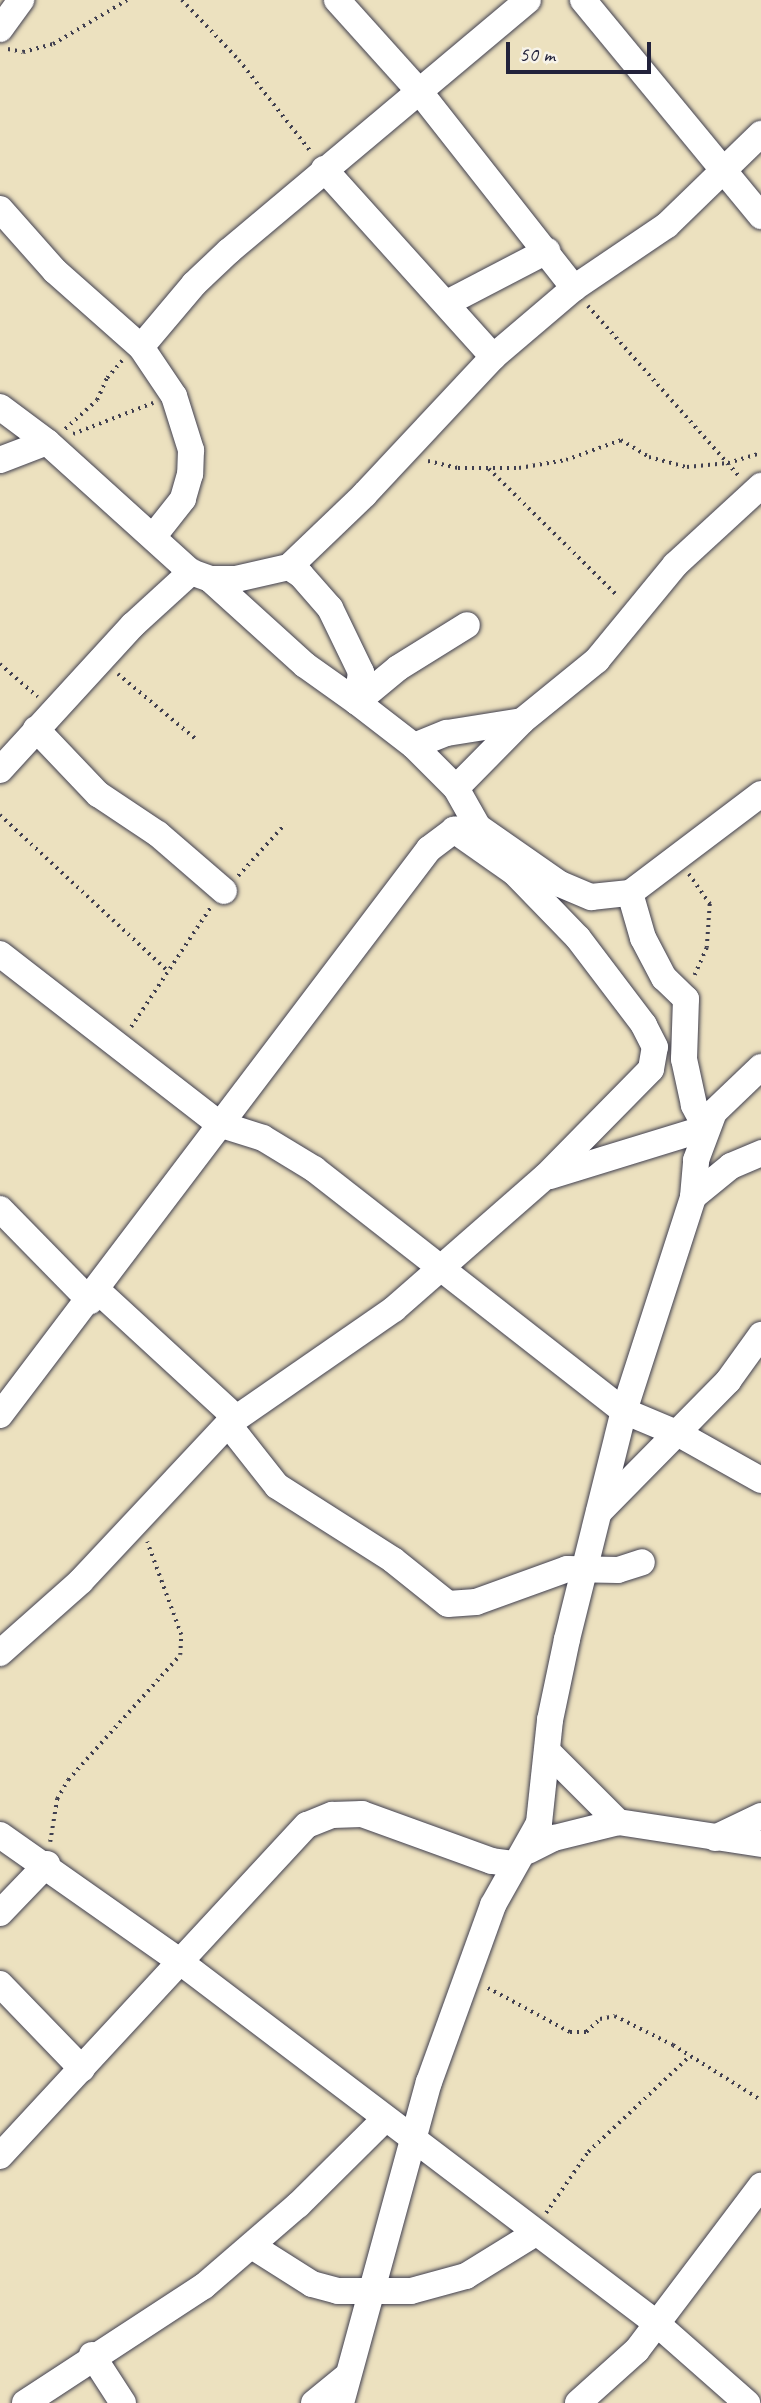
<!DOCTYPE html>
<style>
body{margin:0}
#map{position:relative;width:761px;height:2403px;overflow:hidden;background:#ece1bf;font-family:Caveat,sans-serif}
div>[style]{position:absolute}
.path>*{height:3.5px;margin-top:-1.75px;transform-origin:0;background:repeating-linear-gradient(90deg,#403f4f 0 2px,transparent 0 7px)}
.roads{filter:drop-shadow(0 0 2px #403f4f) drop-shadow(0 0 2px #403f4f)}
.minor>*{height:26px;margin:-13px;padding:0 13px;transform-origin:13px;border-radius:13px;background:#fff}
span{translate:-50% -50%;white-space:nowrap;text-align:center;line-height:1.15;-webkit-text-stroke:7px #f7f3e8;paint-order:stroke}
.scale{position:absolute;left:506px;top:42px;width:145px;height:32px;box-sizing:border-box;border:4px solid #22223b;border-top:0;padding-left:9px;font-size:21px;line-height:24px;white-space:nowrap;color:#22223b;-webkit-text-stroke:5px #f7f3e8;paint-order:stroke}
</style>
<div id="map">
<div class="path">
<i style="left:182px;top:0;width:83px;rotate:46.5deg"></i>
<i style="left:239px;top:60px;width:118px;rotate:51.9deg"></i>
<i style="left:8px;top:49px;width:15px;rotate:11deg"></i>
<i style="left:23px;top:52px;width:31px;rotate:-15deg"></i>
<i style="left:53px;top:44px;width:86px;rotate:-30.7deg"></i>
<i style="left:588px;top:306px;width:226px;rotate:48.4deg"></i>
<i style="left:65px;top:429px;width:43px;rotate:-42.2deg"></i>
<i style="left:97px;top:400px;width:24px;rotate:-66deg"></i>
<i style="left:107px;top:378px;width:23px;rotate:-49deg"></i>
<i style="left:73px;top:434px;width:86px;rotate:-21.2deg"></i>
<i style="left:428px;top:461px;width:31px;rotate:13deg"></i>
<i style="left:458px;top:468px;width:61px"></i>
<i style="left:519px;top:468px;width:48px;rotate:-9.7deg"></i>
<i style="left:566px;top:460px;width:59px;rotate:-20deg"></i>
<i style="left:621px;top:440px;width:33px;rotate:31deg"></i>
<i style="left:649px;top:457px;width:39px;rotate:15deg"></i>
<i style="left:687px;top:467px;width:41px;rotate:-5.6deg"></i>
<i style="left:728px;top:463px;width:34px;rotate:-17deg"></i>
<i style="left:489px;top:469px;width:182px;rotate:44.6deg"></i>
<i style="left:0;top:664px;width:50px;rotate:41deg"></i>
<i style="left:118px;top:674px;width:104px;rotate:39.9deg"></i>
<i style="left:0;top:815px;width:231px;rotate:42.9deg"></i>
<i style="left:689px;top:874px;width:37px;rotate:55deg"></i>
<i style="left:710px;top:904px;width:44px;rotate:93.9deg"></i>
<i style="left:707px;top:948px;width:30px;rotate:114deg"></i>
<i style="left:238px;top:876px;width:70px;rotate:-47.9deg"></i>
<i style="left:131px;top:1027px;width:143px;rotate:-56.4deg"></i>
<i style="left:50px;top:1842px;width:44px;rotate:-80.8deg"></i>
<i style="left:57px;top:1799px;width:22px;rotate:-60deg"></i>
<i style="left:68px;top:1780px;width:168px;rotate:-48.1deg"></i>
<i style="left:180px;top:1655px;width:20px;rotate:-87deg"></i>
<i style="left:181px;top:1635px;width:99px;rotate:-110.1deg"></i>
<i style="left:488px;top:1988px;width:93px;rotate:28.2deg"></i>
<i style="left:570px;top:2032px;width:16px"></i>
<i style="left:586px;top:2032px;width:19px;rotate:-43deg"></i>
<i style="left:600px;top:2019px;width:15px;rotate:-11deg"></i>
<i style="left:615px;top:2016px;width:65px;rotate:26.6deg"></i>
<i style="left:673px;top:2045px;width:104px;rotate:32deg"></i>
<i style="left:546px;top:2213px;width:74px;rotate:-55.5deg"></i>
<i style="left:588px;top:2152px;width:140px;rotate:-43.3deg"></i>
</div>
<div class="roads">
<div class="minor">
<i style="left:337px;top:0;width:122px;rotate:48deg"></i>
<i style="left:419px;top:91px;width:251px;rotate:51.8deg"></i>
<i style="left:583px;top:0;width:280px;rotate:50.5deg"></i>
<i style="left:0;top:29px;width:36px;rotate:-54deg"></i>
<i style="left:324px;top:169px;width:253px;rotate:48deg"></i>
<i style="left:0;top:209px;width:83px;rotate:48.4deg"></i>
<i style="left:55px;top:271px;width:115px;rotate:41.5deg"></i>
<i style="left:141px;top:347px;width:59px;rotate:56deg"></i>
<i style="left:174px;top:396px;width:57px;rotate:72.5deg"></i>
<i style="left:191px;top:450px;width:24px;rotate:92deg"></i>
<i style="left:190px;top:474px;width:26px;rotate:106deg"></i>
<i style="left:183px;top:499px;width:48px;rotate:128.3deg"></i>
<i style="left:447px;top:303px;width:113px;rotate:-27.5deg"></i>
<i style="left:141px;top:347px;width:82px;rotate:-49.9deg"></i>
<i style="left:194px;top:284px;width:48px;rotate:-43.3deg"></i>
<i style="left:229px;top:251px;width:390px;rotate:-40deg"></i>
<i style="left:0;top:407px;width:59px;rotate:36.7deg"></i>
<i style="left:47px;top:442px;width:194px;rotate:42.1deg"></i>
<i style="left:191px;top:572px;width:20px;rotate:20deg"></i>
<i style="left:210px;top:579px;width:26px"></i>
<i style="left:236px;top:579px;width:54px;rotate:-12.8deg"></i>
<i style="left:289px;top:567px;width:14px;rotate:34deg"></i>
<i style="left:301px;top:575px;width:44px;rotate:48.7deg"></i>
<i style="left:330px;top:608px;width:71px;rotate:64.2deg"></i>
<i style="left:361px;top:672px;width:30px;rotate:98deg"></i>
<i style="left:357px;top:702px;width:72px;rotate:37.7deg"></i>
<i style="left:414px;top:746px;width:59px;rotate:45deg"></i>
<i style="left:0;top:460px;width:50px;rotate:-21deg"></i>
<i style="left:289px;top:567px;width:105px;rotate:-43.8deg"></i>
<i style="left:365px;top:494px;width:187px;rotate:-46.9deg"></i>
<i style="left:493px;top:357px;width:106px;rotate:-40.4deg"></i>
<i style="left:574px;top:288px;width:112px;rotate:-34.1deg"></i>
<i style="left:667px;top:225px;width:131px;rotate:-44.1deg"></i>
<i style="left:210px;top:579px;width:128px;rotate:42.2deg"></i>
<i style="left:305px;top:665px;width:64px;rotate:35.4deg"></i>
<i style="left:357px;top:702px;width:53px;rotate:-39.7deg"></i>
<i style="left:398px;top:668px;width:81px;rotate:-31.9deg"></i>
<i style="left:36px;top:729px;width:90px;rotate:46.4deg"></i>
<i style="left:98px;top:794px;width:72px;rotate:33.7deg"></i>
<i style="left:158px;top:834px;width:87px;rotate:40.8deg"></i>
<i style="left:414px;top:746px;width:35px;rotate:-22deg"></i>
<i style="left:447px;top:733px;width:76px;rotate:-9.1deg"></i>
<i style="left:0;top:770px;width:197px;rotate:-47.5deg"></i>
<i style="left:133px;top:625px;width:79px;rotate:-42.4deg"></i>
<i style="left:478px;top:827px;width:45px;rotate:-119.4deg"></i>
<i style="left:456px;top:788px;width:94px;rotate:-45.4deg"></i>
<i style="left:522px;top:721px;width:97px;rotate:-39.1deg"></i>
<i style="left:597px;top:660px;width:123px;rotate:-50.6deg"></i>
<i style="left:675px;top:565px;width:117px;rotate:-42.6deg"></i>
<i style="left:0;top:954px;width:277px;rotate:37.8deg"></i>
<i style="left:219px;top:1124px;width:46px;rotate:17.7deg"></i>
<i style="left:263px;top:1138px;width:60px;rotate:31.3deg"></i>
<i style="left:314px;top:1169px;width:393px;rotate:38deg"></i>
<i style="left:624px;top:1411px;width:60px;rotate:22.7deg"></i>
<i style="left:679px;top:1434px;width:94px;rotate:29.3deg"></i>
<i style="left:550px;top:1176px;width:163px;rotate:-17.1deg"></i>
<i style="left:706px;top:1128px;width:26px;rotate:-118deg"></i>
<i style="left:694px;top:1105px;width:47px;rotate:-102.3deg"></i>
<i style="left:684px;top:1059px;width:60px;rotate:-88.1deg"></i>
<i style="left:686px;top:999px;width:30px;rotate:-136deg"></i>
<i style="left:664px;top:978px;width:45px;rotate:-117.7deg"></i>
<i style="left:643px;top:938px;width:47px;rotate:-106.1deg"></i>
<i style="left:693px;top:1197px;width:49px;rotate:-39.2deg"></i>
<i style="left:731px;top:1166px;width:33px;rotate:-23deg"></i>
<i style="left:0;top:1209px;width:129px;rotate:45.6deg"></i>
<i style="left:97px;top:1290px;width:189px;rotate:42.6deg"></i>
<i style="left:0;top:1415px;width:710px;rotate:-52.84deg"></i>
<i style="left:429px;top:849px;width:31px;rotate:-37deg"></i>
<i style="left:454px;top:830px;width:24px;rotate:-7deg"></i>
<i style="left:478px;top:827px;width:100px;rotate:34.8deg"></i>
<i style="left:560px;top:884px;width:34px;rotate:23deg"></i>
<i style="left:591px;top:897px;width:39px;rotate:-6deg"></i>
<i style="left:630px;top:893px;width:164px;rotate:-37.1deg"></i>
<i style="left:228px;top:1424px;width:79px;rotate:51.7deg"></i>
<i style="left:277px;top:1486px;width:138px;rotate:32.5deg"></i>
<i style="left:393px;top:1560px;width:70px;rotate:38.7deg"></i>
<i style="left:448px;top:1604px;width:28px;rotate:-4deg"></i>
<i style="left:476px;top:1602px;width:97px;rotate:-19.9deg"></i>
<i style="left:567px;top:1569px;width:51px;rotate:1.1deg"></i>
<i style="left:618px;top:1570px;width:25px;rotate:-18deg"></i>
<i style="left:599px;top:1512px;width:184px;rotate:-45.4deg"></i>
<i style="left:728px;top:1381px;width:57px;rotate:-54.3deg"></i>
<i style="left:0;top:1653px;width:108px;rotate:-41.6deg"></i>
<i style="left:81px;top:1581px;width:215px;rotate:-46.9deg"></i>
<i style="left:228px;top:1424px;width:202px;rotate:-34.7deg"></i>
<i style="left:394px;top:1309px;width:201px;rotate:-41.2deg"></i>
<i style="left:545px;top:1177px;width:151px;rotate:-45.5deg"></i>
<i style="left:651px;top:1069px;width:22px;rotate:-80deg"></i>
<i style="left:655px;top:1047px;width:25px;rotate:-117deg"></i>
<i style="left:644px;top:1025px;width:109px;rotate:-127.2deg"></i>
<i style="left:578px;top:938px;width:91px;rotate:-134.1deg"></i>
<i style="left:515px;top:873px;width:75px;rotate:-144.8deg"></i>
<i style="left:549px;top:1753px;width:98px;rotate:45deg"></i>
<i style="left:0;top:1835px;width:219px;rotate:35.1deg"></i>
<i style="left:179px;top:1961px;width:597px;rotate:37.18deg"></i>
<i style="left:655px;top:2322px;width:123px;rotate:41.4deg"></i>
<i style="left:715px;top:1838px;width:51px;rotate:-25.6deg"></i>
<i style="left:528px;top:1851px;width:29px;rotate:-27deg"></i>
<i style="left:554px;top:1838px;width:66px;rotate:-14deg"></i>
<i style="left:618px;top:1822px;width:145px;rotate:8.7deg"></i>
<i style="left:0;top:1913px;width:68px;rotate:-46.2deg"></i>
<i style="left:0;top:1984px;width:118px;rotate:46deg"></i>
<i style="left:0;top:2156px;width:451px;rotate:-47.2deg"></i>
<i style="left:307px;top:1825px;width:27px;rotate:-22deg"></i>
<i style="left:332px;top:1815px;width:30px;rotate:-2deg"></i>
<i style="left:362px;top:1814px;width:138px;rotate:19.9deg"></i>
<i style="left:492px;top:1861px;width:21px;rotate:8deg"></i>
<i style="left:252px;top:2246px;width:71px;rotate:32.3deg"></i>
<i style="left:312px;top:2284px;width:27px;rotate:15deg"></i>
<i style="left:338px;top:2291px;width:73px"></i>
<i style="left:411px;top:2291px;width:57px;rotate:-15.3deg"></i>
<i style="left:466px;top:2276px;width:80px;rotate:-31.7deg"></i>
<i style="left:92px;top:2355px;width:57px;rotate:57.1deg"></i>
<i style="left:25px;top:2403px;width:214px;rotate:-33.2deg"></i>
<i style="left:204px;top:2286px;width:124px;rotate:-40.8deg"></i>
<i style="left:298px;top:2205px;width:122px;rotate:-44.7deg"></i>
<i style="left:314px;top:2403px;width:43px;rotate:-39.3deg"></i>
<i style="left:341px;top:2403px;width:333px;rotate:-74.7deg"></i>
<i style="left:429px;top:2082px;width:188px;rotate:-70.1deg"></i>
<i style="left:493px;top:1905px;width:94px;rotate:-60.7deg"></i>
<i style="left:539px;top:1823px;width:104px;rotate:-83.9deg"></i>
<i style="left:550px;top:1720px;width:83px;rotate:-78.1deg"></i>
<i style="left:567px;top:1639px;width:235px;rotate:-76deg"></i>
<i style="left:624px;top:1411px;width:225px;rotate:-72.1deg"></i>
<i style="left:693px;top:1197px;width:37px;rotate:-85deg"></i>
<i style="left:696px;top:1160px;width:51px;rotate:-69.4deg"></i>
<i style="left:714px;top:1112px;width:65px;rotate:-43.8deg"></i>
<i style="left:578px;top:2403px;width:79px;rotate:-41.9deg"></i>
<i style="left:637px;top:2350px;width:206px;rotate:-52.9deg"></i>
</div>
</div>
<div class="scale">50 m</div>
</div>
